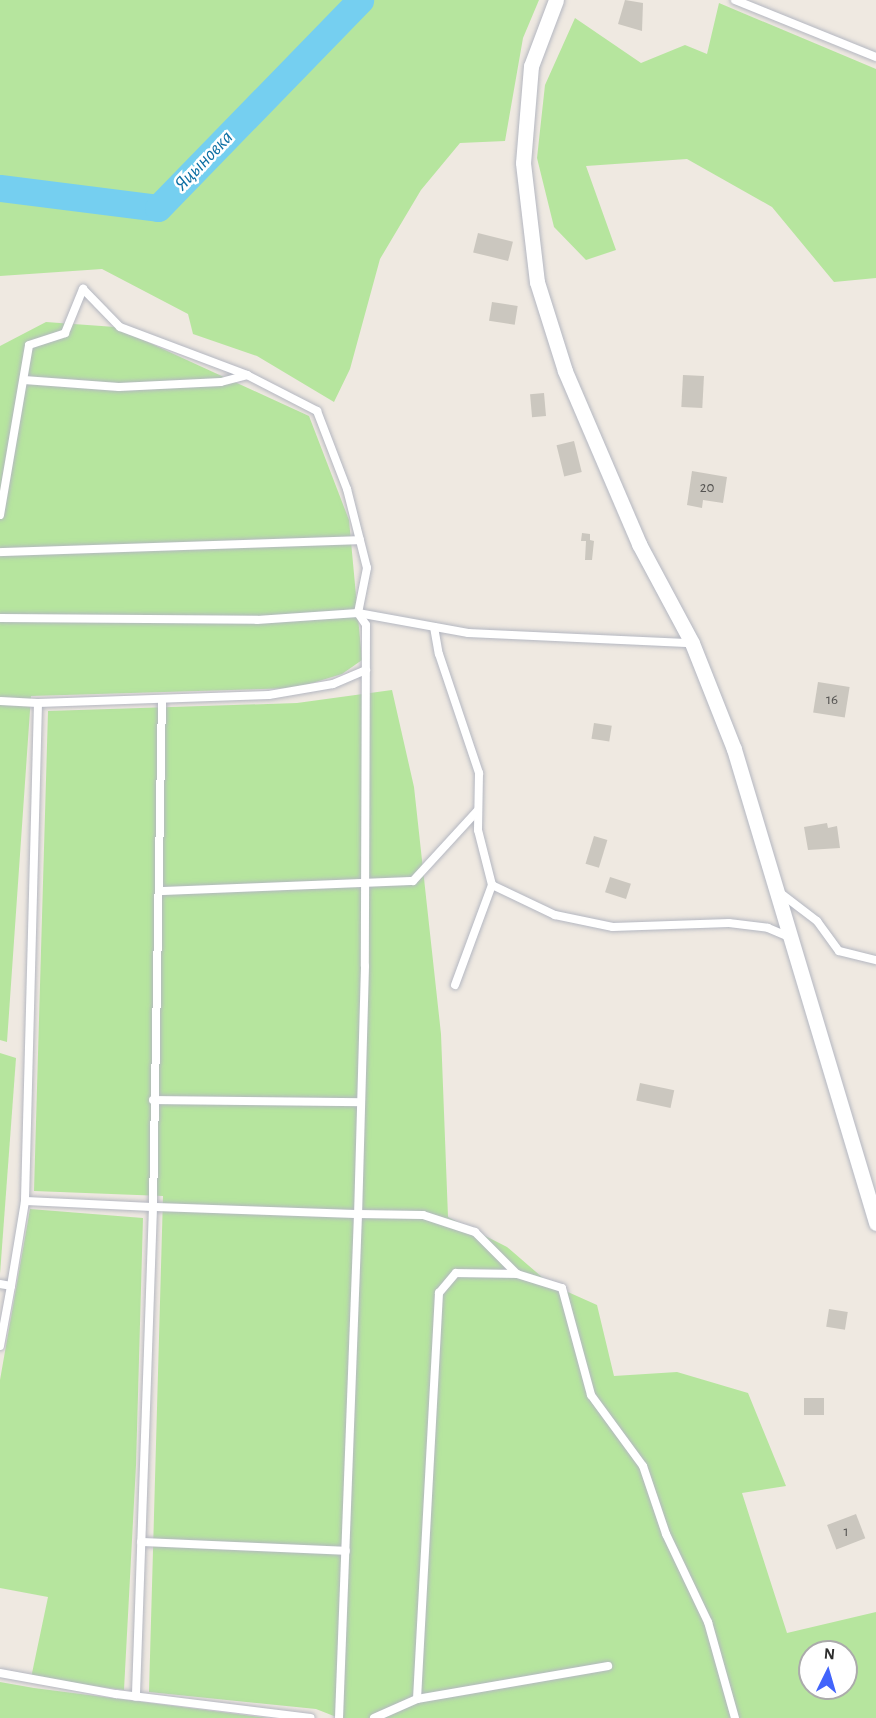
<!DOCTYPE html>
<meta charset="utf-8">
<style>
body{margin:0}
#map{position:relative;width:876px;height:1718px;overflow:hidden;background:#efe9e1;font-family:"Alegreya Sans",sans-serif}
div>[style]{position:absolute}
.green>*{inset:0;background:#b6e59e}
.river>*{height:27px;margin:-13.5px;padding:0 13.5px;transform-origin:13.5px;border-radius:13.5px;background:#75cff0}
.building>*{inset:0;background:#cbc7bf;transform-origin:0 0}
.roads{filter:drop-shadow(0 0 2px #b4b7c1) drop-shadow(0 0 2px #b4b7c1)}
.lane>*{height:8px;margin:-4px;padding:0 4px;transform-origin:4px;border-radius:4px;background:#fff}
.street>*{height:15px;margin:-7.5px;padding:0 7.5px;transform-origin:7.5px;border-radius:7.5px;background:#fff}
span{translate:-50% -50%;white-space:nowrap;text-align:center;line-height:1.15;-webkit-text-stroke:5px #fff;paint-order:stroke}
.number-label{font-size:15px;color:#555452}
.number-label span{-webkit-text-stroke-width:0}
.water-label{font-size:20px;color:#0d6fa3;font-style:italic}
.north{position:absolute;left:798px;top:1640px;width:60px;height:60px;box-sizing:border-box;background:#fff;border:2px solid #ababab;border-radius:50%;rotate:5deg;font-size:16px;font-weight:700;line-height:24px;text-align:center;color:#2e2e2e}
.north::after{content:'';display:block;margin:auto;width:21px;height:27px;background:#4264fb;clip-path:polygon(50% 0,100% 100%,50% 72%,0 100%)}
</style>
<div id="map">
<div class="green">
<i style="clip-path:polygon(0 0,539px 0,523px 38px,505px 141px,460px 143px,421px 190px,380px 259px,350px 369px,334px 402px,257px 356px,193px 334px,188px 314px,102px 269px,0 276px)"></i>
<i style="clip-path:polygon(719px 3px,876px 69px,876px 278px,834px 282px,772px 207px,687px 159px,586px 166px,616px 250px,586px 260px,554px 227px,537px 158px,545px 85px,575px 18px,641px 63px,685px 45px,707px 54px)"></i>
<i style="clip-path:polygon(46px 322px,115px 327px,309px 416px,349px 520px,362px 660px,342px 674px,296px 688px,31px 696px,7px 1042px,0 1040px,0 346px)"></i>
<i style="clip-path:polygon(evenodd,392px 690px,414px 787px,441px 1034px,448px 1217px,507px 1247px,550px 1284px,597px 1305px,614px 1376px,677px 1372px,748px 1393px,786px 1486px,742px 1493px,787px 1633px,876px 1612px,876px 1718px,339px 1718px,316px 1709px,149px 1692px,163px 1196px,34px 1191px,48px 711px,297px 703px,392px 690px,810px 1652px,846px 1652px,846px 1688px,810px 1688px,810px 1652px)"></i>
<i style="clip-path:polygon(0 1053px,16px 1058px,0 1274px)"></i>
<i style="clip-path:polygon(30px 1209px,143px 1218px,136px 1465px,124px 1690px,31px 1678px,48px 1597px,0 1588px,0 1380px)"></i>
<i style="clip-path:polygon(0 1682px,34px 1688px,268px 1718px,0 1718px)"></i>
</div>
<div class="river">
<i style="left:0;top:188px;width:159px;rotate:7.2deg"></i>
<i style="left:158px;top:208px;width:290px;rotate:-45.8deg"></i>
</div>
<div class="building">
<i style="clip-path:polygon(625px 0,643px 3px,642px 31px,618px 24px)"></i>
<i style="left:478px;top:233px;width:36px;height:20px;rotate:14deg"></i>
<i style="left:492px;top:302px;width:26px;height:19px;rotate:9deg"></i>
<i style="left:683px;top:375px;width:21px;height:32px;rotate:3deg"></i>
<i style="left:544px;top:393px;width:23px;height:14px;rotate:85deg"></i>
<i style="left:574px;top:441px;width:32px;height:18px;rotate:76deg"></i>
<i style="clip-path:polygon(692px 471px,727px 477px,723px 503px,703px 500px,702px 508px,687px 505px)"></i>
<i style="clip-path:polygon(582px 533px,590px 534px,590px 540px,594px 541px,592px 560px,585px 560px,586px 541px,581px 541px)"></i>
<i style="left:818px;top:682px;width:32px;height:31px;rotate:9deg"></i>
<i style="left:594px;top:723px;width:18px;height:16px;rotate:9deg"></i>
<i style="clip-path:polygon(827px 823px,828px 828px,837px 826px,840px 848px,808px 850px,804px 827px)"></i>
<i style="left:594px;top:836px;width:14px;height:29px;rotate:17deg"></i>
<i style="left:610px;top:877px;width:22px;height:16px;rotate:18deg"></i>
<i style="left:640px;top:1083px;width:35px;height:18px;rotate:12deg"></i>
<i style="left:829px;top:1309px;width:19px;height:18px;rotate:9deg"></i>
<i style="left:804px;top:1398px;width:20px;height:17px"></i>
<i style="left:856px;top:1514px;width:26px;height:31px;rotate:69deg"></i>
</div>
<div class="roads">
<div class="lane">
<i style="left:735px;top:0;width:152px;rotate:22deg"></i>
<i style="left:24px;top:380px;width:95px;rotate:4.2deg"></i>
<i style="left:119px;top:387px;width:102px;rotate:-2.8deg"></i>
<i style="left:221px;top:382px;width:27px;rotate:-15deg"></i>
<i style="left:0;top:515px;width:172px;rotate:-80.3deg"></i>
<i style="left:29px;top:345px;width:38px;rotate:-18deg"></i>
<i style="left:65px;top:333px;width:48px;rotate:-67.8deg"></i>
<i style="left:83px;top:289px;width:53px;rotate:45.8deg"></i>
<i style="left:120px;top:327px;width:136px;rotate:20.7deg"></i>
<i style="left:247px;top:375px;width:79px;rotate:27.2deg"></i>
<i style="left:317px;top:411px;width:84px;rotate:69deg"></i>
<i style="left:347px;top:489px;width:81px;rotate:75.8deg"></i>
<i style="left:367px;top:568px;width:46px;rotate:101.3deg"></i>
<i style="left:358px;top:613px;width:112px;rotate:10.3deg"></i>
<i style="left:468px;top:633px;width:224px;rotate:2.6deg"></i>
<i style="left:0;top:552px;width:360px;rotate:-1.9deg"></i>
<i style="left:0;top:618px;width:257px;rotate:0.4deg"></i>
<i style="left:257px;top:620px;width:101px;rotate:-4deg"></i>
<i style="left:358px;top:613px;width:14px;rotate:56deg"></i>
<i style="left:366px;top:625px;width:341px;rotate:90.2deg"></i>
<i style="left:365px;top:966px;width:248px;rotate:91.6deg"></i>
<i style="left:358px;top:1214px;width:205px;rotate:-178deg"></i>
<i style="left:153px;top:1207px;width:508px;rotate:-88.99deg"></i>
<i style="left:434px;top:627px;width:27px;rotate:80deg"></i>
<i style="left:439px;top:654px;width:126px;rotate:71.4deg"></i>
<i style="left:479px;top:773px;width:57px;rotate:91deg"></i>
<i style="left:478px;top:830px;width:57px;rotate:75.7deg"></i>
<i style="left:492px;top:885px;width:70px;rotate:25.5deg"></i>
<i style="left:555px;top:915px;width:59px;rotate:11.7deg"></i>
<i style="left:613px;top:927px;width:116px;rotate:-2deg"></i>
<i style="left:729px;top:923px;width:39px;rotate:7deg"></i>
<i style="left:768px;top:928px;width:23px;rotate:23deg"></i>
<i style="left:0;top:701px;width:38px;rotate:3deg"></i>
<i style="left:38px;top:703px;width:498px;rotate:91.5deg"></i>
<i style="left:38px;top:703px;width:231px;rotate:-2deg"></i>
<i style="left:269px;top:695px;width:65px;rotate:-9.8deg"></i>
<i style="left:333px;top:684px;width:36px;rotate:-23deg"></i>
<i style="left:161px;top:891px;width:252px;rotate:-2.3deg"></i>
<i style="left:413px;top:881px;width:96px;rotate:-47.5deg"></i>
<i style="left:779px;top:892px;width:48px;rotate:37.3deg"></i>
<i style="left:817px;top:921px;width:37px;rotate:54deg"></i>
<i style="left:839px;top:951px;width:38px;rotate:14deg"></i>
<i style="left:455px;top:985px;width:107px;rotate:-69.7deg"></i>
<i style="left:153px;top:1100px;width:208px;rotate:0.6deg"></i>
<i style="left:0;top:1284px;width:11px;rotate:10deg"></i>
<i style="left:11px;top:1286px;width:61px;rotate:100.4deg"></i>
<i style="left:11px;top:1286px;width:86px;rotate:-80.6deg"></i>
<i style="left:25px;top:1201px;width:128px;rotate:2.7deg"></i>
<i style="left:153px;top:1207px;width:490px;rotate:92deg"></i>
<i style="left:141px;top:1542px;width:205px;rotate:2.5deg"></i>
<i style="left:0;top:1673px;width:118px;rotate:10.3deg"></i>
<i style="left:116px;top:1694px;width:196px;rotate:7deg"></i>
<i style="left:417px;top:1699px;width:194px;rotate:-9.8deg"></i>
<i style="left:339px;top:1718px;width:504px;rotate:-87.84deg"></i>
<i style="left:358px;top:1214px;width:65px;rotate:0.9deg"></i>
<i style="left:423px;top:1215px;width:55px;rotate:18.1deg"></i>
<i style="left:475px;top:1232px;width:59px;rotate:45deg"></i>
<i style="left:517px;top:1274px;width:47px;rotate:17.3deg"></i>
<i style="left:562px;top:1288px;width:111px;rotate:74.8deg"></i>
<i style="left:591px;top:1395px;width:88px;rotate:53.8deg"></i>
<i style="left:643px;top:1466px;width:72px;rotate:71.3deg"></i>
<i style="left:666px;top:1534px;width:98px;rotate:64.5deg"></i>
<i style="left:708px;top:1622px;width:100px;rotate:74.3deg"></i>
<i style="left:374px;top:1718px;width:47px;rotate:-23.8deg"></i>
<i style="left:417px;top:1699px;width:407px;rotate:-86.9deg"></i>
<i style="left:439px;top:1293px;width:26px;rotate:-50deg"></i>
<i style="left:456px;top:1273px;width:61px;rotate:0.9deg"></i>
</div>
<div class="street">
<i style="left:556px;top:0;width:71px;rotate:110.7deg"></i>
<i style="left:531px;top:66px;width:97px;rotate:94.7deg"></i>
<i style="left:523px;top:163px;width:120px;rotate:83.3deg"></i>
<i style="left:537px;top:282px;width:93px;rotate:72.5deg"></i>
<i style="left:565px;top:371px;width:188px;rotate:66.8deg"></i>
<i style="left:639px;top:544px;width:112px;rotate:61.8deg"></i>
<i style="left:692px;top:643px;width:114px;rotate:68.4deg"></i>
<i style="left:734px;top:749px;width:495px;rotate:73.3deg"></i>
</div>
</div>
<div class="number-label">
<span style="left:707px;top:488px">20</span>
<span style="left:832px;top:700px">16</span>
<span style="left:846px;top:1532px">1</span>
</div>
<div class="water-label">
<span style="left:204px;top:161px;rotate:-46deg">Яцыновка</span>
</div>
<div class="north">N</div>
</div>
